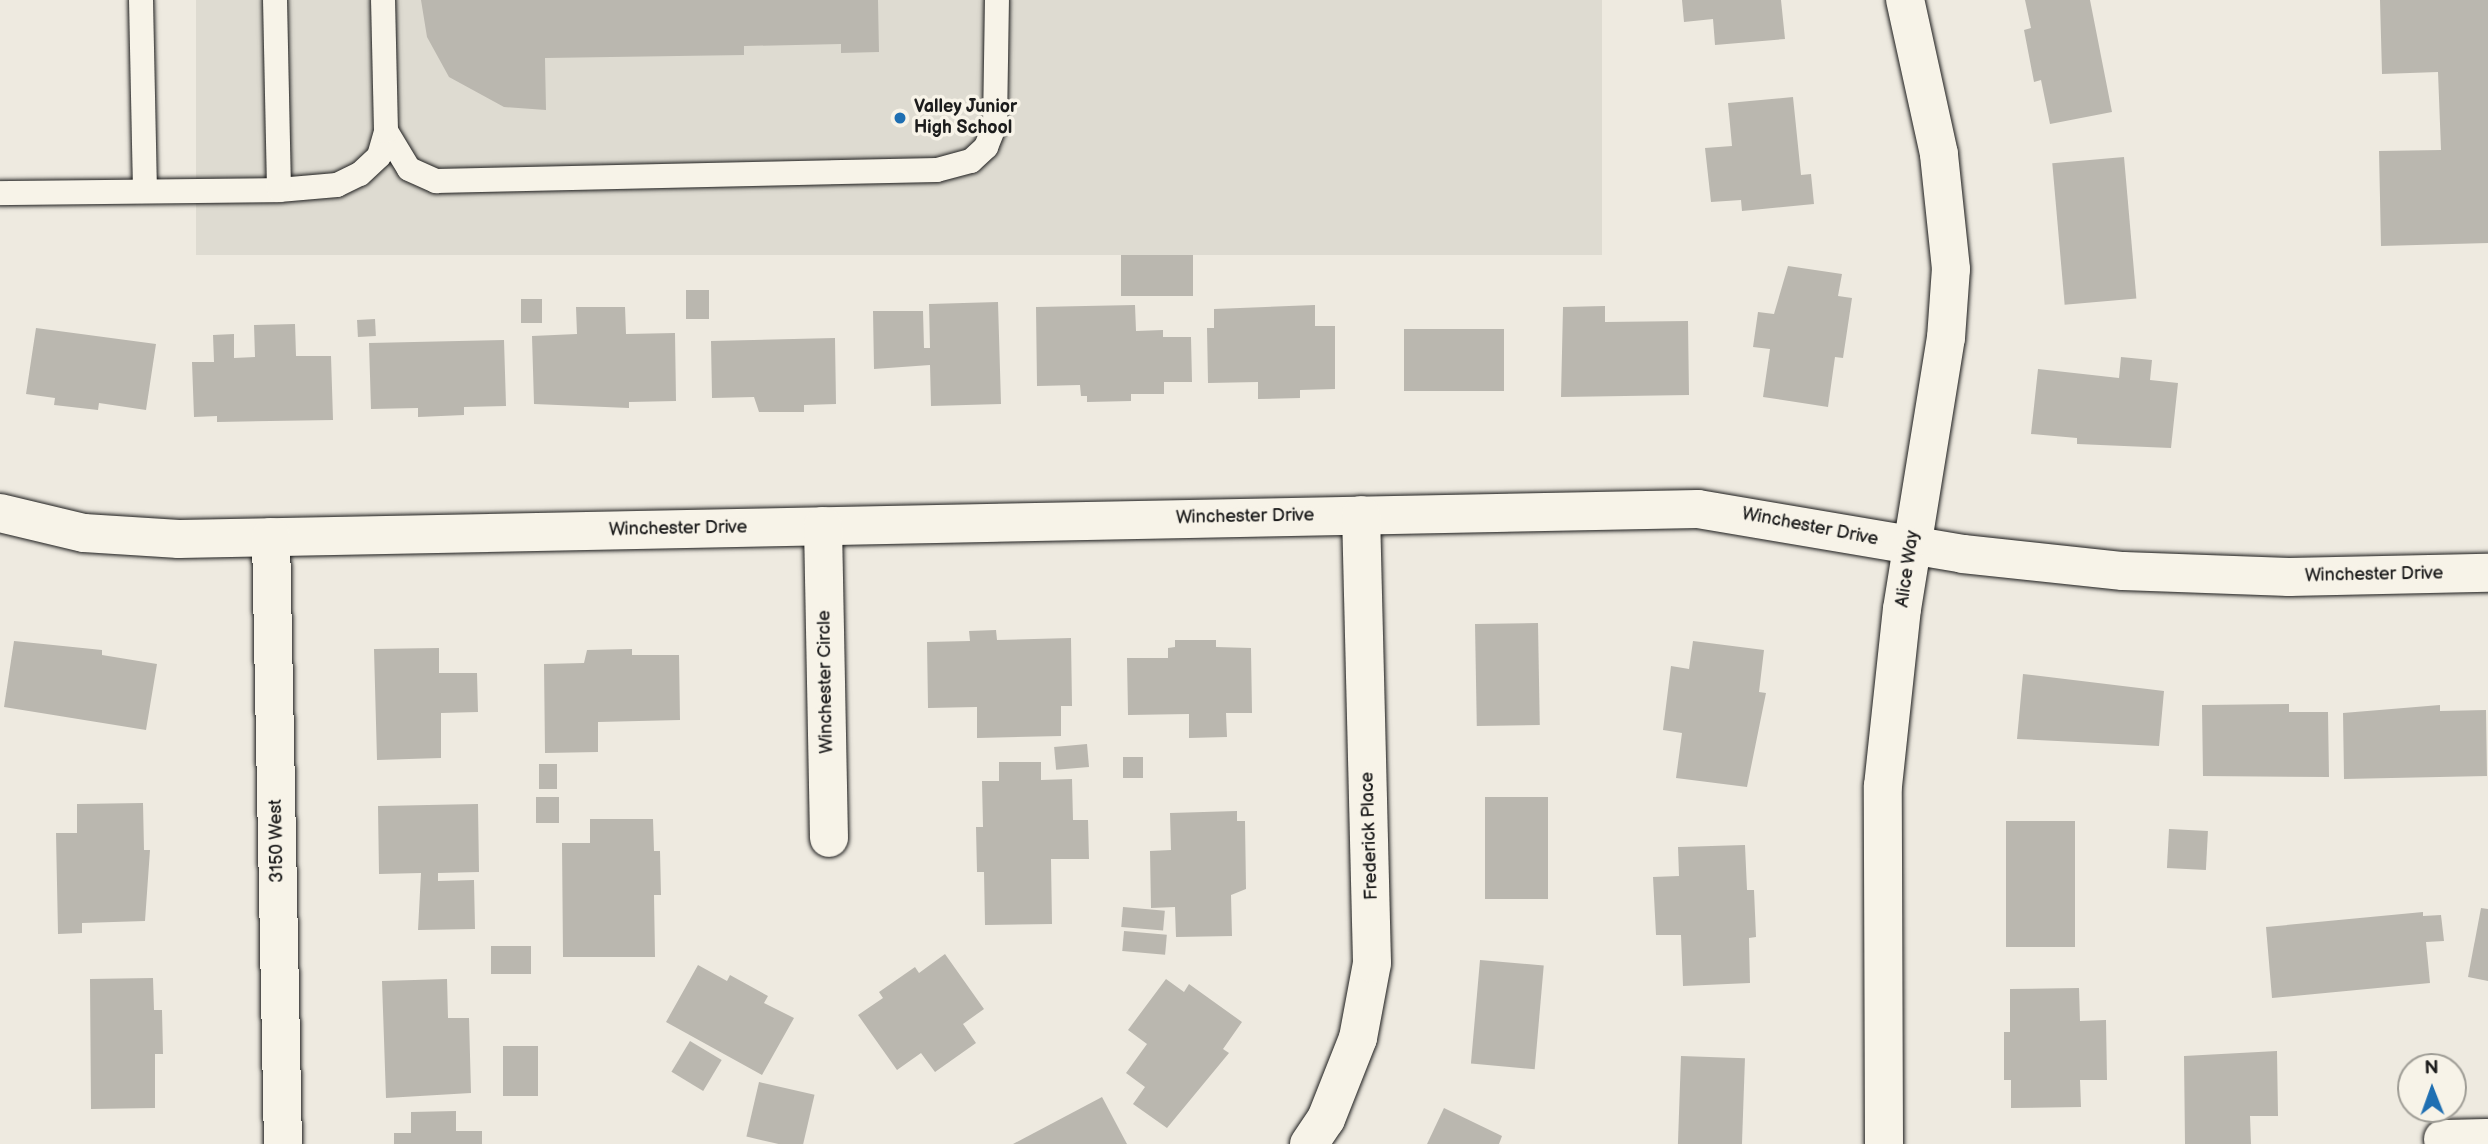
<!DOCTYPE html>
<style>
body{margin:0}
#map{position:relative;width:2488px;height:1144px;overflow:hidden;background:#eeeae0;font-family:"Balsamiq Sans",sans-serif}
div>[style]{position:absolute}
.built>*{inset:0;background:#dedbd1;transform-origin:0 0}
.building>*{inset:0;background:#bab7af;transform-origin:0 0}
.roads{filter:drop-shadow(0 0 2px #1c1c1c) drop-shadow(0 0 2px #1c1c1c)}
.lane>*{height:24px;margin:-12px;padding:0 12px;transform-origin:12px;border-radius:12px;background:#f7f3e8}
.street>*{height:38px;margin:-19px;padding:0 19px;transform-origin:19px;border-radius:19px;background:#f7f3e8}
.dots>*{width:19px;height:19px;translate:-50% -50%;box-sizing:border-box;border:4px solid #f7f3e8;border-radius:50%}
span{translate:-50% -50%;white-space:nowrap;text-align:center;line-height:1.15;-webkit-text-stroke:7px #f7f3e8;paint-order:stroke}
.poi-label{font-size:18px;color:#1c1c1c;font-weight:700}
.left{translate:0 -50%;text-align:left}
.street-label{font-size:18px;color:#1c1c1c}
.north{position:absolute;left:2397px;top:1053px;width:70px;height:70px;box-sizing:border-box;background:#f7f3e8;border:2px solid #9f9d96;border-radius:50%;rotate:359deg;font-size:19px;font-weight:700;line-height:28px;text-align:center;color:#1c1c1c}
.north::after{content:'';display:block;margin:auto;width:24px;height:32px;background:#1f6fb2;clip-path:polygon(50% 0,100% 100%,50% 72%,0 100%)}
</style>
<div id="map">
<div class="built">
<i style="left:196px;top:0;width:1406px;height:255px"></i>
</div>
<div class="building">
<i style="clip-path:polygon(421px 0,878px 0,879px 52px,841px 53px,841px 44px,744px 46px,744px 55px,545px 58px,546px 110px,504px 107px,449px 77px,427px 37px)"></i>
<i style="clip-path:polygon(1682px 0,1781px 0,1785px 39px,1715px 45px,1713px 19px,1684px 22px)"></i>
<i style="clip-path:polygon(2025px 0,2090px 0,2112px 112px,2050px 124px,2041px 80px,2034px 82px,2024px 30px,2031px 28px)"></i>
<i style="clip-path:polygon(2380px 0,2488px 0,2488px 243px,2381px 246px,2379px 151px,2441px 150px,2438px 72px,2382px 74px)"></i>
<i style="clip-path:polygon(1793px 97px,1801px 175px,1811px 174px,1814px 204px,1742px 211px,1741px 200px,1711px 202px,1705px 148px,1732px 146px,1728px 103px)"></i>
<i style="left:2124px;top:157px;width:142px;height:72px;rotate:85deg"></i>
<i style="left:1121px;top:255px;width:72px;height:41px"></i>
<i style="clip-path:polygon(1788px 266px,1842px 274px,1838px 296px,1852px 298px,1843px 358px,1835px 357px,1828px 407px,1763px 397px,1770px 349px,1753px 347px,1758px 312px,1774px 314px)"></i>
<i style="left:686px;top:290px;width:23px;height:29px"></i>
<i style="left:542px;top:299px;width:24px;height:21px;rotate:90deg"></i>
<i style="clip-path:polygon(998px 302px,1001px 404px,931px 406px,930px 365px,874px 369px,873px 311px,923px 311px,924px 348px,930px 348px,929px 304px)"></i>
<i style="clip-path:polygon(1135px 305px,1136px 331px,1163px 330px,1163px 337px,1191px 337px,1192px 382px,1164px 382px,1164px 394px,1131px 394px,1131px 401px,1087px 402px,1087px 396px,1081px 396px,1080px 385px,1037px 386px,1036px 307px)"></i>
<i style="clip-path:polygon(1315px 305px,1315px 326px,1335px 326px,1335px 389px,1300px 390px,1300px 398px,1258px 399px,1258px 382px,1208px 383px,1207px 328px,1214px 328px,1214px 309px)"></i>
<i style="clip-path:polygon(1605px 306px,1605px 322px,1688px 321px,1689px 395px,1561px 397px,1563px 307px)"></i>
<i style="clip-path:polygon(576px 307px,625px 307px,626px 334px,675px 333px,676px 401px,629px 402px,629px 408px,534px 404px,532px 336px,577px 334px)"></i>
<i style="left:375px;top:319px;width:17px;height:18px;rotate:87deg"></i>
<i style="clip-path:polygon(295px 324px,296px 356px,331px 356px,333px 420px,217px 422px,217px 416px,194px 417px,192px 362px,214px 362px,213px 335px,234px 334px,234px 358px,255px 357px,254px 325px)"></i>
<i style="clip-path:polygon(36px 328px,156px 344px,146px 410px,99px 403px,98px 410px,54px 405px,55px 398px,26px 394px)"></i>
<i style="left:1504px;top:329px;width:62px;height:100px;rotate:90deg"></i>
<i style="clip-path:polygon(835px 338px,836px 404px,804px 405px,804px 412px,759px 412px,754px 397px,712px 398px,711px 341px)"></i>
<i style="clip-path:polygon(504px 340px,506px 406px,464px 407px,464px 415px,418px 417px,418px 408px,371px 409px,369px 343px)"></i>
<i style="clip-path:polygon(2121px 357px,2152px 360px,2150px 380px,2178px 383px,2171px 448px,2077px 444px,2077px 438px,2031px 434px,2038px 369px,2119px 378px)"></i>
<i style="left:1538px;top:623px;width:102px;height:63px;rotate:89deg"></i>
<i style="clip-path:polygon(996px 630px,997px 640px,1071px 638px,1072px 706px,1061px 706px,1061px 736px,977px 738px,977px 707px,928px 708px,927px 642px,970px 641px,969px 631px)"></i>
<i style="clip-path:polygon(1175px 640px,1216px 640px,1216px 647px,1251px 648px,1252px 713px,1226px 713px,1227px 737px,1189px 738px,1189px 714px,1128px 715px,1127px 658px,1168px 658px,1168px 648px,1175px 647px)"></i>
<i style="clip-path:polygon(14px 641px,102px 650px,102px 655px,157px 664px,146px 730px,4px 707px)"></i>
<i style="clip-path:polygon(1693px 641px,1764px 650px,1759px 692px,1766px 693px,1747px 787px,1676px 778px,1682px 733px,1663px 730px,1671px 666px,1689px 669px)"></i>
<i style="clip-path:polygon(439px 648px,439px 673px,477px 673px,478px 712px,441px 713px,441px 758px,377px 760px,374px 649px)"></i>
<i style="clip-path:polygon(632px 649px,632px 655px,679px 655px,680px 720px,598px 722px,598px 752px,545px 753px,544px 664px,584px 663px,587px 650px)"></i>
<i style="clip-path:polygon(2023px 674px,2164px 691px,2159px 746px,2017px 739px)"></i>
<i style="clip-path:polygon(2289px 704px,2289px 712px,2328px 712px,2329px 777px,2203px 776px,2202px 705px)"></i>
<i style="clip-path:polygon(2440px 705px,2440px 711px,2486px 710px,2487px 776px,2344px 779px,2343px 713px)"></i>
<i style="left:1087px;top:744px;width:23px;height:33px;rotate:85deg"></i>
<i style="left:1123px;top:757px;width:20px;height:21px"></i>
<i style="clip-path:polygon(999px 762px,1041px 762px,1041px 780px,1072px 779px,1073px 820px,1088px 820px,1089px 859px,1051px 859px,1052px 924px,985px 925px,984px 872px,977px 872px,976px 827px,983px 827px,982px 781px,999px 781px)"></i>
<i style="left:539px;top:764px;width:18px;height:25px"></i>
<i style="left:536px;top:797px;width:23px;height:26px"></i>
<i style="left:1548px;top:797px;width:102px;height:63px;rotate:90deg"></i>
<i style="clip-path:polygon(143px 803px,144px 850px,150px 850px,145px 921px,82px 923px,82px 933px,58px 934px,56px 833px,77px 833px,77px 804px)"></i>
<i style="clip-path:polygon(478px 804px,479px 872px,438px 873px,438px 881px,474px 880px,475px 929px,418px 930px,421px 873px,379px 874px,378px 806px)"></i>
<i style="clip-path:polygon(1237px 811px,1237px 821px,1245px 821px,1246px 889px,1231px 895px,1232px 936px,1176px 937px,1175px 907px,1151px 908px,1150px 851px,1171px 850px,1170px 813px)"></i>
<i style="clip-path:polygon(590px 819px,653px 819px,654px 851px,660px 851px,661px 895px,654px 895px,655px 957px,563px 957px,562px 843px,590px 843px)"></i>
<i style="left:2075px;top:821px;width:126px;height:69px;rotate:90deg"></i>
<i style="left:2169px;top:829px;width:39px;height:39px;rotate:3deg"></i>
<i style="clip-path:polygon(1745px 845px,1747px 890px,1754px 890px,1756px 937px,1749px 938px,1750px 983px,1683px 986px,1681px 935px,1656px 935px,1653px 877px,1679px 876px,1678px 847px)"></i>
<i style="left:1123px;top:907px;width:42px;height:20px;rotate:5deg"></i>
<i style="clip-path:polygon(2481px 908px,2488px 909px,2488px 981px,2468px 977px)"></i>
<i style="clip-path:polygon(2423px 912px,2423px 916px,2441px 915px,2444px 941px,2426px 942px,2430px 983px,2272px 998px,2266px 927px)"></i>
<i style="left:1124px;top:931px;width:43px;height:20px;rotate:5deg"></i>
<i style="left:491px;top:946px;width:40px;height:28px"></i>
<i style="clip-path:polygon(945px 954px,984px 1009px,963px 1024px,976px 1043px,935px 1072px,921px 1053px,897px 1070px,858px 1015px,883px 998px,879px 992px,915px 967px,919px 973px)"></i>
<i style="left:1480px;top:960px;width:64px;height:104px;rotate:5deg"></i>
<i style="clip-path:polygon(698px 965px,727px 981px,730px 975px,768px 996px,764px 1003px,794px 1018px,762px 1075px,666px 1022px)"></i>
<i style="clip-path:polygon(153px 978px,154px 1010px,162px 1010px,163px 1054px,155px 1054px,155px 1108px,91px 1109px,90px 979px)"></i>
<i style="clip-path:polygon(447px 979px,448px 1018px,469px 1018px,471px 1093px,386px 1098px,382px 981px)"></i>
<i style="clip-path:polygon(1166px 979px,1184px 992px,1189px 984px,1242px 1022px,1223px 1049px,1229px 1053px,1167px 1128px,1133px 1104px,1145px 1087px,1126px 1073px,1147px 1044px,1128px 1030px)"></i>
<i style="clip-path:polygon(2079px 988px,2080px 1021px,2106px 1020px,2107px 1080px,2080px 1080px,2081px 1107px,2011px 1108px,2011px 1080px,2004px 1080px,2004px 1032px,2010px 1032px,2010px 989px)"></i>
<i style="left:690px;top:1041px;width:37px;height:36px;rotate:31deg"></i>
<i style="left:503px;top:1046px;width:35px;height:50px"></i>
<i style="clip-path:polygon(2277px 1051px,2278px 1116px,2250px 1116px,2251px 1144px,2185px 1144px,2184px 1056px)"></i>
<i style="left:1681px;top:1056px;width:64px;height:88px;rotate:2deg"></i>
<i style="left:759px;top:1082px;width:57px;height:56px;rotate:13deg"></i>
<i style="clip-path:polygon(1102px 1097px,1127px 1144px,1013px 1144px)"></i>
<i style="clip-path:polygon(1444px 1108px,1502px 1136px,1499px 1144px,1427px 1144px)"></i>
<i style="clip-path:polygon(456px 1111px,456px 1131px,482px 1131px,482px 1144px,394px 1144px,394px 1133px,411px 1133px,411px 1112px)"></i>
</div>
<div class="roads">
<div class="lane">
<i style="left:141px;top:0;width:191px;rotate:88.8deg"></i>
<i style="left:386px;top:131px;width:44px;rotate:58.8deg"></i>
<i style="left:409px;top:169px;width:30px;rotate:24deg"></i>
<i style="left:436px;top:181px;width:501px;rotate:-1.26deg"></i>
<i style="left:937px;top:170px;width:35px;rotate:-15deg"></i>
<i style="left:971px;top:161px;width:21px;rotate:-43deg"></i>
<i style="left:986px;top:147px;width:24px;rotate:-68deg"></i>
<i style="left:995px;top:125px;width:125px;rotate:-89.1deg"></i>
<i style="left:279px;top:190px;width:58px;rotate:-4.9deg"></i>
<i style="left:337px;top:185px;width:25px;rotate:-26deg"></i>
<i style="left:360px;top:174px;width:26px;rotate:-43deg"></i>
<i style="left:379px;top:156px;width:26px;rotate:-74deg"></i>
<i style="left:386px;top:131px;width:131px;rotate:-91.3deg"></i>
<i style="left:0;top:193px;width:279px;rotate:-0.6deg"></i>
<i style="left:279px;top:190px;width:190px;rotate:-91.2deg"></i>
</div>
<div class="street">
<i style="left:0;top:513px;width:86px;rotate:13.4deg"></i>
<i style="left:84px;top:533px;width:95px;rotate:3.6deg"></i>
<i style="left:179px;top:539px;width:1519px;rotate:-1.13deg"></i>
<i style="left:1698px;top:509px;width:269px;rotate:9.6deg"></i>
<i style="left:1963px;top:554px;width:161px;rotate:6.1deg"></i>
<i style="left:2123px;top:571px;width:166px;rotate:2.1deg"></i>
<i style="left:2289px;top:577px;width:199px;rotate:-1.2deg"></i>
<i style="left:823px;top:526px;width:312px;rotate:88.9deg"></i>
<i style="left:271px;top:537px;width:607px;rotate:88.87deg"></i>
<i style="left:2443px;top:1139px;width:45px;rotate:-1.3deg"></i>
<i style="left:1309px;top:1144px;width:30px;rotate:-56deg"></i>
<i style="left:1326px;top:1119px;width:87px;rotate:-68.4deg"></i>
<i style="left:1358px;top:1038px;width:76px;rotate:-79.4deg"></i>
<i style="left:1372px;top:963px;width:448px;rotate:-91.4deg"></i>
<i style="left:1884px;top:1144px;width:358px;rotate:-90.2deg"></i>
<i style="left:1883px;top:786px;width:178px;rotate:-83.9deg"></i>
<i style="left:1902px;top:609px;width:275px;rotate:-80.8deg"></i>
<i style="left:1946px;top:338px;width:69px;rotate:-85.9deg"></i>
<i style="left:1951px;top:269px;width:116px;rotate:-96deg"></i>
<i style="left:1939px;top:154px;width:158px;rotate:-102.4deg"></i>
</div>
</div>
<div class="dots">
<i style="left:900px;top:118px;background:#1f6fb2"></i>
</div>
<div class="poi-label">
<span class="left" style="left:914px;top:118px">Valley Junior<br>High School</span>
</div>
<div class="street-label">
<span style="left:1245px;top:517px;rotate:-1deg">Winchester Drive</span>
<span style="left:1810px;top:527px;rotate:11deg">Winchester Drive</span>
<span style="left:678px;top:529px;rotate:-1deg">Winchester Drive</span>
<span style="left:1908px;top:569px;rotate:-82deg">Alice Way</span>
<span style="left:2374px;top:575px;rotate:-1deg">Winchester Drive</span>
<span style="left:826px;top:682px;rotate:-91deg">Winchester Circle</span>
<span style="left:1370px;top:836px;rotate:-92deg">Frederick Place</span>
<span style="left:277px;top:841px;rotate:-91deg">3150 West</span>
</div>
<div class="north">N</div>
</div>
